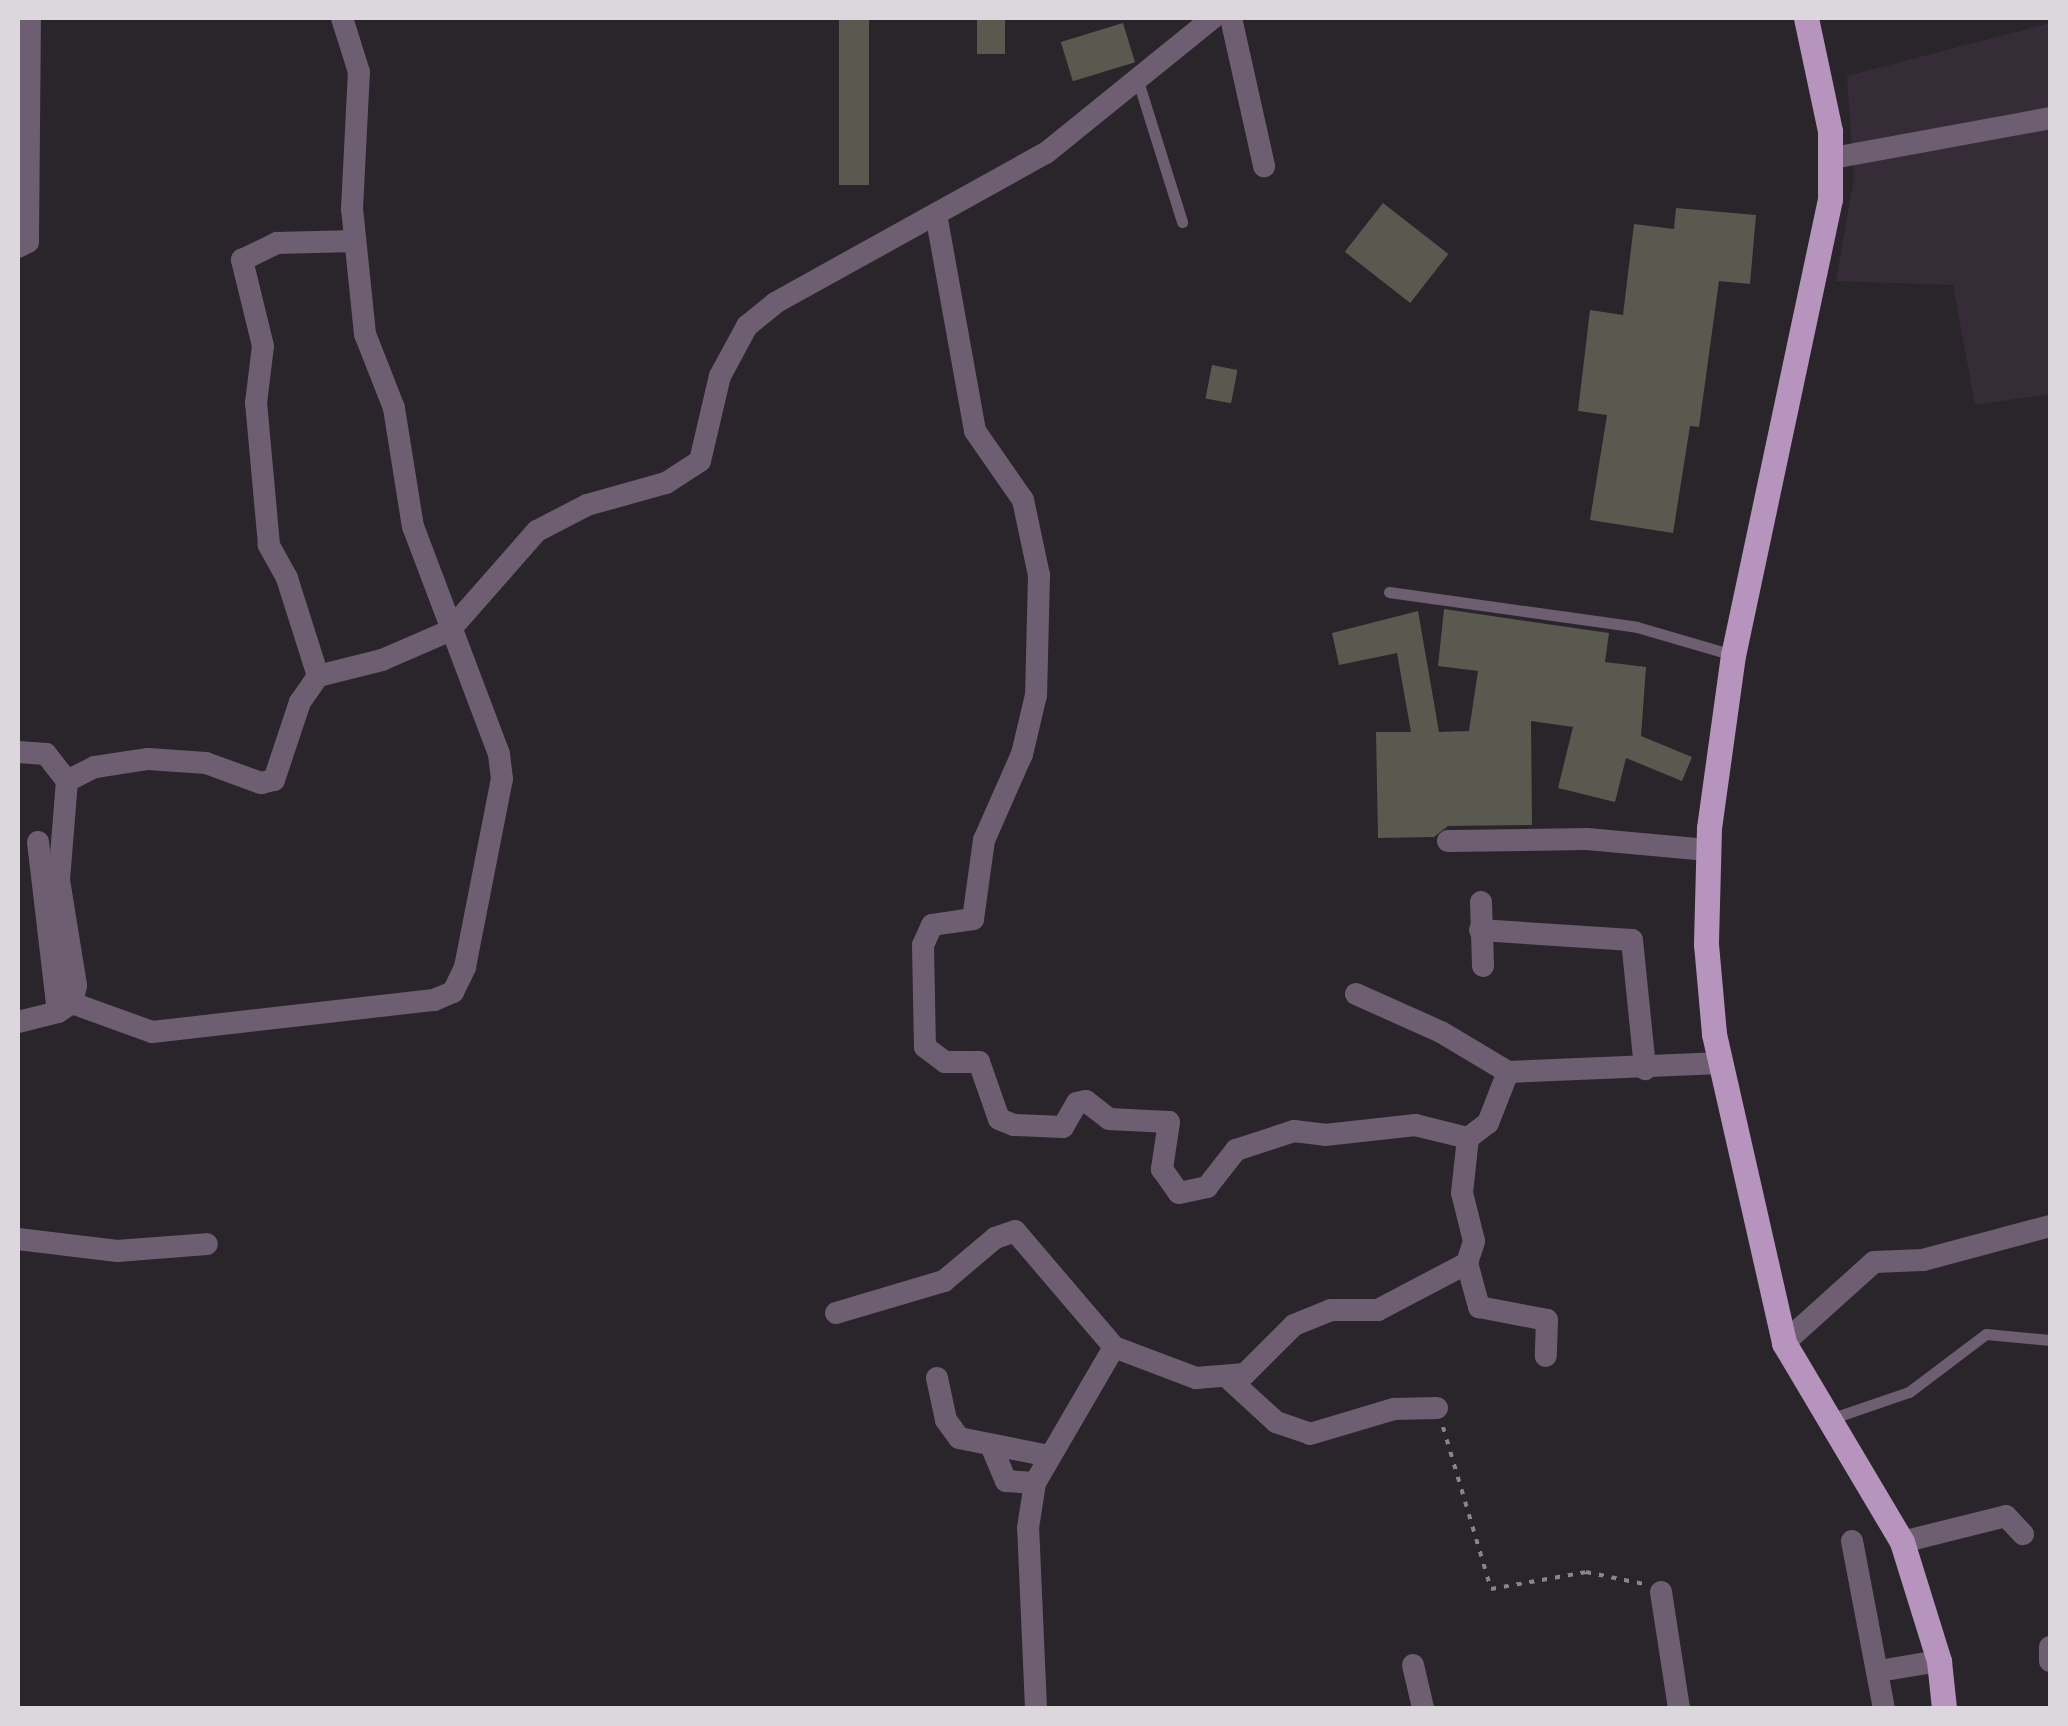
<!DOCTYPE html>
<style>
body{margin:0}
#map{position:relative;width:2068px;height:1726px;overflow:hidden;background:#2a242b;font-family:Poppins,sans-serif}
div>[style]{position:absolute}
.built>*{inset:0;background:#362c38}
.building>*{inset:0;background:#5a594f;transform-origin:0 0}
.path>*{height:4px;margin-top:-2px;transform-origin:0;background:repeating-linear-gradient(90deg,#8a858b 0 5px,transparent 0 13px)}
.lane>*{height:11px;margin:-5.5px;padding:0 5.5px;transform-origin:5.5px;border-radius:5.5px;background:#6e5e71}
.street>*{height:22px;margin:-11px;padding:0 11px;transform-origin:11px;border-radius:11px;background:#6e5e71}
.primary>*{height:25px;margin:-12.5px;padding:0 12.5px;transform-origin:12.5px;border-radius:12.5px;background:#b694bd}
span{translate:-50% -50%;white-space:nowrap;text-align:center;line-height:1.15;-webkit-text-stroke:9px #2a242b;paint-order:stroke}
.frame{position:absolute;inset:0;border:20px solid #dbd7dc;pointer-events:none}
</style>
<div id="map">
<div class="built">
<i style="clip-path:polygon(2050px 23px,2050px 394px,1975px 405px,1953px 285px,1836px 281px,1854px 178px,1847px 76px)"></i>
</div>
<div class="building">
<i style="left:839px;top:18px;width:30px;height:167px"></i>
<i style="left:977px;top:18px;width:28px;height:36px"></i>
<i style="left:1123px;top:23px;width:41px;height:65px;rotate:73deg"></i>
<i style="left:1383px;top:203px;width:83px;height:62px;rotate:38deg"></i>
<i style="clip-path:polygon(1676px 208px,1756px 215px,1750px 284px,1719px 281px,1699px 427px,1690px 426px,1673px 533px,1590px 520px,1607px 415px,1578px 411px,1590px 310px,1623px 315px,1634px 224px,1674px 229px)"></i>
<i style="left:1212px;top:365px;width:26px;height:34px;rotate:11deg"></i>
<i style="clip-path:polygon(1444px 609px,1609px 633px,1605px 662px,1646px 667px,1641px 736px,1692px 757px,1682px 781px,1626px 758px,1615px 802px,1558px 788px,1573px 727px,1531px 721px,1532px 825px,1448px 826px,1434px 837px,1378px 838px,1376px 732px,1411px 732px,1397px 653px,1339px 665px,1332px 633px,1418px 611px,1439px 732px,1469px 731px,1478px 671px,1438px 666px)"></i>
</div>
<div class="path">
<i style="left:1443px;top:1427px;width:169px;rotate:73.5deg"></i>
<i style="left:1491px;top:1589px;width:97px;rotate:-10.1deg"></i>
<i style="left:1586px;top:1572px;width:59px;rotate:11.7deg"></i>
</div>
<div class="lane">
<i style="left:1137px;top:78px;width:151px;rotate:72.6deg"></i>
<i style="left:1389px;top:592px;width:250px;rotate:8deg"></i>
<i style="left:1637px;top:627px;width:100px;rotate:16.3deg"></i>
<i style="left:1830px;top:1419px;width:83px;rotate:-18.9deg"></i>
<i style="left:1909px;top:1392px;width:96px;rotate:-37deg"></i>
<i style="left:1986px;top:1334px;width:64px;rotate:5.4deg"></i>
</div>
<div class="street">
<i style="left:1231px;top:18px;width:152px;rotate:77.4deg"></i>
<i style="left:1833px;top:158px;width:221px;rotate:-10.4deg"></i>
<i style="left:936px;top:214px;width:220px;rotate:79.8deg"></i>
<i style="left:975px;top:431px;width:84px;rotate:55.2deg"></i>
<i style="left:1023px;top:500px;width:77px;rotate:78deg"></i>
<i style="left:1039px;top:575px;width:120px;rotate:91.4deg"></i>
<i style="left:1036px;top:695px;width:61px;rotate:103.3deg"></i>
<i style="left:1022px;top:754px;width:94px;rotate:113.8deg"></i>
<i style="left:984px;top:840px;width:80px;rotate:97.9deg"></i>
<i style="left:973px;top:919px;width:41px;rotate:171.7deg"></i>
<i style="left:932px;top:925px;width:22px;rotate:114deg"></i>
<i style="left:923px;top:945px;width:102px;rotate:88.9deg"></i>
<i style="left:925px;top:1047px;width:25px;rotate:37deg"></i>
<i style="left:945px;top:1062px;width:34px"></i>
<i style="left:979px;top:1062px;width:60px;rotate:70.7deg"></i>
<i style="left:999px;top:1119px;width:16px;rotate:22deg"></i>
<i style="left:1014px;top:1125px;width:49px;rotate:2.3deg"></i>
<i style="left:1063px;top:1127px;width:28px;rotate:-60deg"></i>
<i style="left:1077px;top:1103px;width:9px;rotate:-13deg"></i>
<i style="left:1086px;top:1101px;width:29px;rotate:38deg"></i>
<i style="left:1109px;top:1119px;width:60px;rotate:2.9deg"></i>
<i style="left:1169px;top:1122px;width:48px;rotate:98.5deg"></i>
<i style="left:1162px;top:1169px;width:29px;rotate:55deg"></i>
<i style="left:1179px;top:1193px;width:29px;rotate:-12deg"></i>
<i style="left:1207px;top:1187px;width:47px;rotate:-51.9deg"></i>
<i style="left:1236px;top:1150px;width:61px;rotate:-18.1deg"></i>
<i style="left:1294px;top:1131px;width:31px;rotate:7deg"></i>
<i style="left:1325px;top:1135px;width:91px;rotate:-6.3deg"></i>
<i style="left:1415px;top:1125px;width:55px;rotate:13.8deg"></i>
<i style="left:18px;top:247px;width:11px;rotate:-27deg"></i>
<i style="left:28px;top:242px;width:224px;rotate:-89.5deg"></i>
<i style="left:318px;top:676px;width:103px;rotate:-107.6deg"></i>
<i style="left:287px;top:578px;width:38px;rotate:-119deg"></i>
<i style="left:269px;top:545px;width:143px;rotate:-95.2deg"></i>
<i style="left:256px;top:403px;width:57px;rotate:-83deg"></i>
<i style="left:263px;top:346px;width:89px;rotate:-103.7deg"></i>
<i style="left:242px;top:260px;width:39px;rotate:-26deg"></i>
<i style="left:277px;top:243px;width:78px;rotate:-1.5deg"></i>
<i style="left:18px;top:752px;width:28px;rotate:4deg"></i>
<i style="left:46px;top:754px;width:34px;rotate:52deg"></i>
<i style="left:1448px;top:841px;width:139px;rotate:-0.8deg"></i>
<i style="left:1587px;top:839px;width:121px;rotate:5.2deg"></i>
<i style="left:38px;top:842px;width:171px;rotate:83.3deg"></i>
<i style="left:1481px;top:902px;width:64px;rotate:88.2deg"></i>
<i style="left:1480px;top:930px;width:152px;rotate:3.8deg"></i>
<i style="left:1632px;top:940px;width:130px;rotate:84.2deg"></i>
<i style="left:1356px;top:994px;width:93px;rotate:24.1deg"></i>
<i style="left:1441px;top:1032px;width:78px;rotate:30.8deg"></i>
<i style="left:72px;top:1003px;width:85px;rotate:19.9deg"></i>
<i style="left:152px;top:1032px;width:284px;rotate:-6.5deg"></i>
<i style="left:434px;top:1000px;width:21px;rotate:-23deg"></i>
<i style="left:453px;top:992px;width:28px;rotate:-64deg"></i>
<i style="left:465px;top:967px;width:192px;rotate:-78.9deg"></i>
<i style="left:502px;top:779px;width:25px;rotate:-97deg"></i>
<i style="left:499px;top:754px;width:243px;rotate:-110.7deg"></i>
<i style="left:413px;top:527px;width:121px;rotate:-99.1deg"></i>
<i style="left:394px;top:408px;width:79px;rotate:-111.4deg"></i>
<i style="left:365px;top:334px;width:126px;rotate:-95.9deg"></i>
<i style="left:352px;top:209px;width:137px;rotate:-87.1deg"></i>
<i style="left:359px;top:72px;width:57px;rotate:-107.5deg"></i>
<i style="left:18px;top:1022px;width:41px;rotate:-14deg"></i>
<i style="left:58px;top:1012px;width:17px;rotate:-33deg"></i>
<i style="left:72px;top:1003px;width:18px;rotate:-77deg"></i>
<i style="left:76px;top:985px;width:106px;rotate:-99.2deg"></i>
<i style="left:59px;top:880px;width:99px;rotate:-85.4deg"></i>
<i style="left:67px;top:781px;width:31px;rotate:-27deg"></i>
<i style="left:95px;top:767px;width:54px;rotate:-8.6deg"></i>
<i style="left:148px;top:759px;width:58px;rotate:3.9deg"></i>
<i style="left:206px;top:763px;width:59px;rotate:20deg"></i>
<i style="left:261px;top:783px;width:13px;rotate:-13deg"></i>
<i style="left:274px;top:780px;width:82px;rotate:-71.6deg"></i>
<i style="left:300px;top:702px;width:32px;rotate:-55deg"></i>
<i style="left:318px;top:676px;width:66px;rotate:-14deg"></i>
<i style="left:382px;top:660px;width:73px;rotate:-23.4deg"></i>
<i style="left:449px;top:631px;width:133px;rotate:-48.7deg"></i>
<i style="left:537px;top:531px;width:56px;rotate:-27.5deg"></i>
<i style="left:587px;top:505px;width:82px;rotate:-15.6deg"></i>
<i style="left:666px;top:483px;width:40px;rotate:-32.9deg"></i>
<i style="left:700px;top:461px;width:87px;rotate:-76.8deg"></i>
<i style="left:720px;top:376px;width:57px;rotate:-61.6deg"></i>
<i style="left:747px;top:326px;width:36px;rotate:-39deg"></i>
<i style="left:775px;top:303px;width:310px;rotate:-29deg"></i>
<i style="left:1046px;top:153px;width:215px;rotate:-39deg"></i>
<i style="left:18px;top:1239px;width:100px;rotate:6.9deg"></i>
<i style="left:117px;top:1251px;width:90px;rotate:-4.4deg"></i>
<i style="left:1467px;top:1263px;width:46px;rotate:74.7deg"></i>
<i style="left:1479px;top:1307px;width:69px;rotate:10.8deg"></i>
<i style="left:1547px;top:1320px;width:36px;rotate:92deg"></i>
<i style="left:836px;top:1313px;width:113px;rotate:-16.5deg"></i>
<i style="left:944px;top:1281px;width:67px;rotate:-40.1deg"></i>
<i style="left:995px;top:1238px;width:21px;rotate:-19deg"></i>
<i style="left:1015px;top:1231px;width:153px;rotate:49.5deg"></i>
<i style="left:1114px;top:1347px;width:88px;rotate:20.7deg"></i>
<i style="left:1196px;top:1378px;width:49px;rotate:-4.7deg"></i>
<i style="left:1245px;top:1374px;width:69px;rotate:-45deg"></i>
<i style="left:1294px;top:1325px;width:40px;rotate:-22deg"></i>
<i style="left:1331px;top:1310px;width:47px"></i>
<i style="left:1378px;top:1310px;width:101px;rotate:-27.8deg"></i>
<i style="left:1467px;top:1263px;width:23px;rotate:-72deg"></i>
<i style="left:1474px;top:1241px;width:49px;rotate:-104deg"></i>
<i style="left:1462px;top:1193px;width:55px;rotate:-83.8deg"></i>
<i style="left:1468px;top:1138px;width:25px;rotate:-37deg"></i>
<i style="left:1488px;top:1123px;width:55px;rotate:-68.6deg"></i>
<i style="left:1508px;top:1072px;width:213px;rotate:-2.4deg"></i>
<i style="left:1784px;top:1343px;width:121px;rotate:-42deg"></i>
<i style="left:1874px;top:1262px;width:49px;rotate:-2.3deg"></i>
<i style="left:1923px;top:1260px;width:131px;rotate:-15deg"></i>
<i style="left:937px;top:1378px;width:43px;rotate:77.9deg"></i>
<i style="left:946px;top:1420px;width:22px;rotate:54deg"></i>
<i style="left:959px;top:1438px;width:92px;rotate:11.3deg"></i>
<i style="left:1228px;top:1378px;width:65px;rotate:42.5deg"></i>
<i style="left:1276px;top:1422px;width:36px;rotate:19deg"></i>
<i style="left:1310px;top:1434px;width:88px;rotate:-16.6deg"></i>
<i style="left:1394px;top:1409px;width:43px;rotate:-1.3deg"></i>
<i style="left:992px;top:1448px;width:36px;rotate:67deg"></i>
<i style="left:1006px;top:1481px;width:29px;rotate:4deg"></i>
<i style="left:1852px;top:1541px;width:170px;rotate:79.2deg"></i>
<i style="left:1902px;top:1542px;width:107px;rotate:-14deg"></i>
<i style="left:2006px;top:1516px;width:25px;rotate:47deg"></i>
<i style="left:1661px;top:1592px;width:117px;rotate:81.2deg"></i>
<i style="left:2050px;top:1647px;width:14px;rotate:90deg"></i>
<i style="left:1413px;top:1665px;width:44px;rotate:76.9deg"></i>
<i style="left:1879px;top:1671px;width:61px;rotate:-9.5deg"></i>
<i style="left:1036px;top:1708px;width:180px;rotate:-92.5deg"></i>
<i style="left:1028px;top:1528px;width:46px;rotate:-81.2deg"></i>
<i style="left:1035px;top:1483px;width:157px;rotate:-59.8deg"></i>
</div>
<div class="primary">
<i style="left:1806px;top:18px;width:116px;rotate:78deg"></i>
<i style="left:1830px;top:131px;width:68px;rotate:90deg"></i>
<i style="left:1830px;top:199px;width:466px;rotate:102deg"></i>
<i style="left:1733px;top:655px;width:175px;rotate:97.9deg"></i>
<i style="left:1709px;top:828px;width:116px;rotate:91.5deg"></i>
<i style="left:1706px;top:944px;width:90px;rotate:84.9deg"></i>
<i style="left:1714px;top:1034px;width:317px;rotate:77.2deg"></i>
<i style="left:1784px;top:1343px;width:231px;rotate:59.3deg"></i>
<i style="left:1902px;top:1542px;width:125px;rotate:72.7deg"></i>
<i style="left:1939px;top:1661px;width:47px;rotate:83.9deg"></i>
</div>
<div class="frame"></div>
</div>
